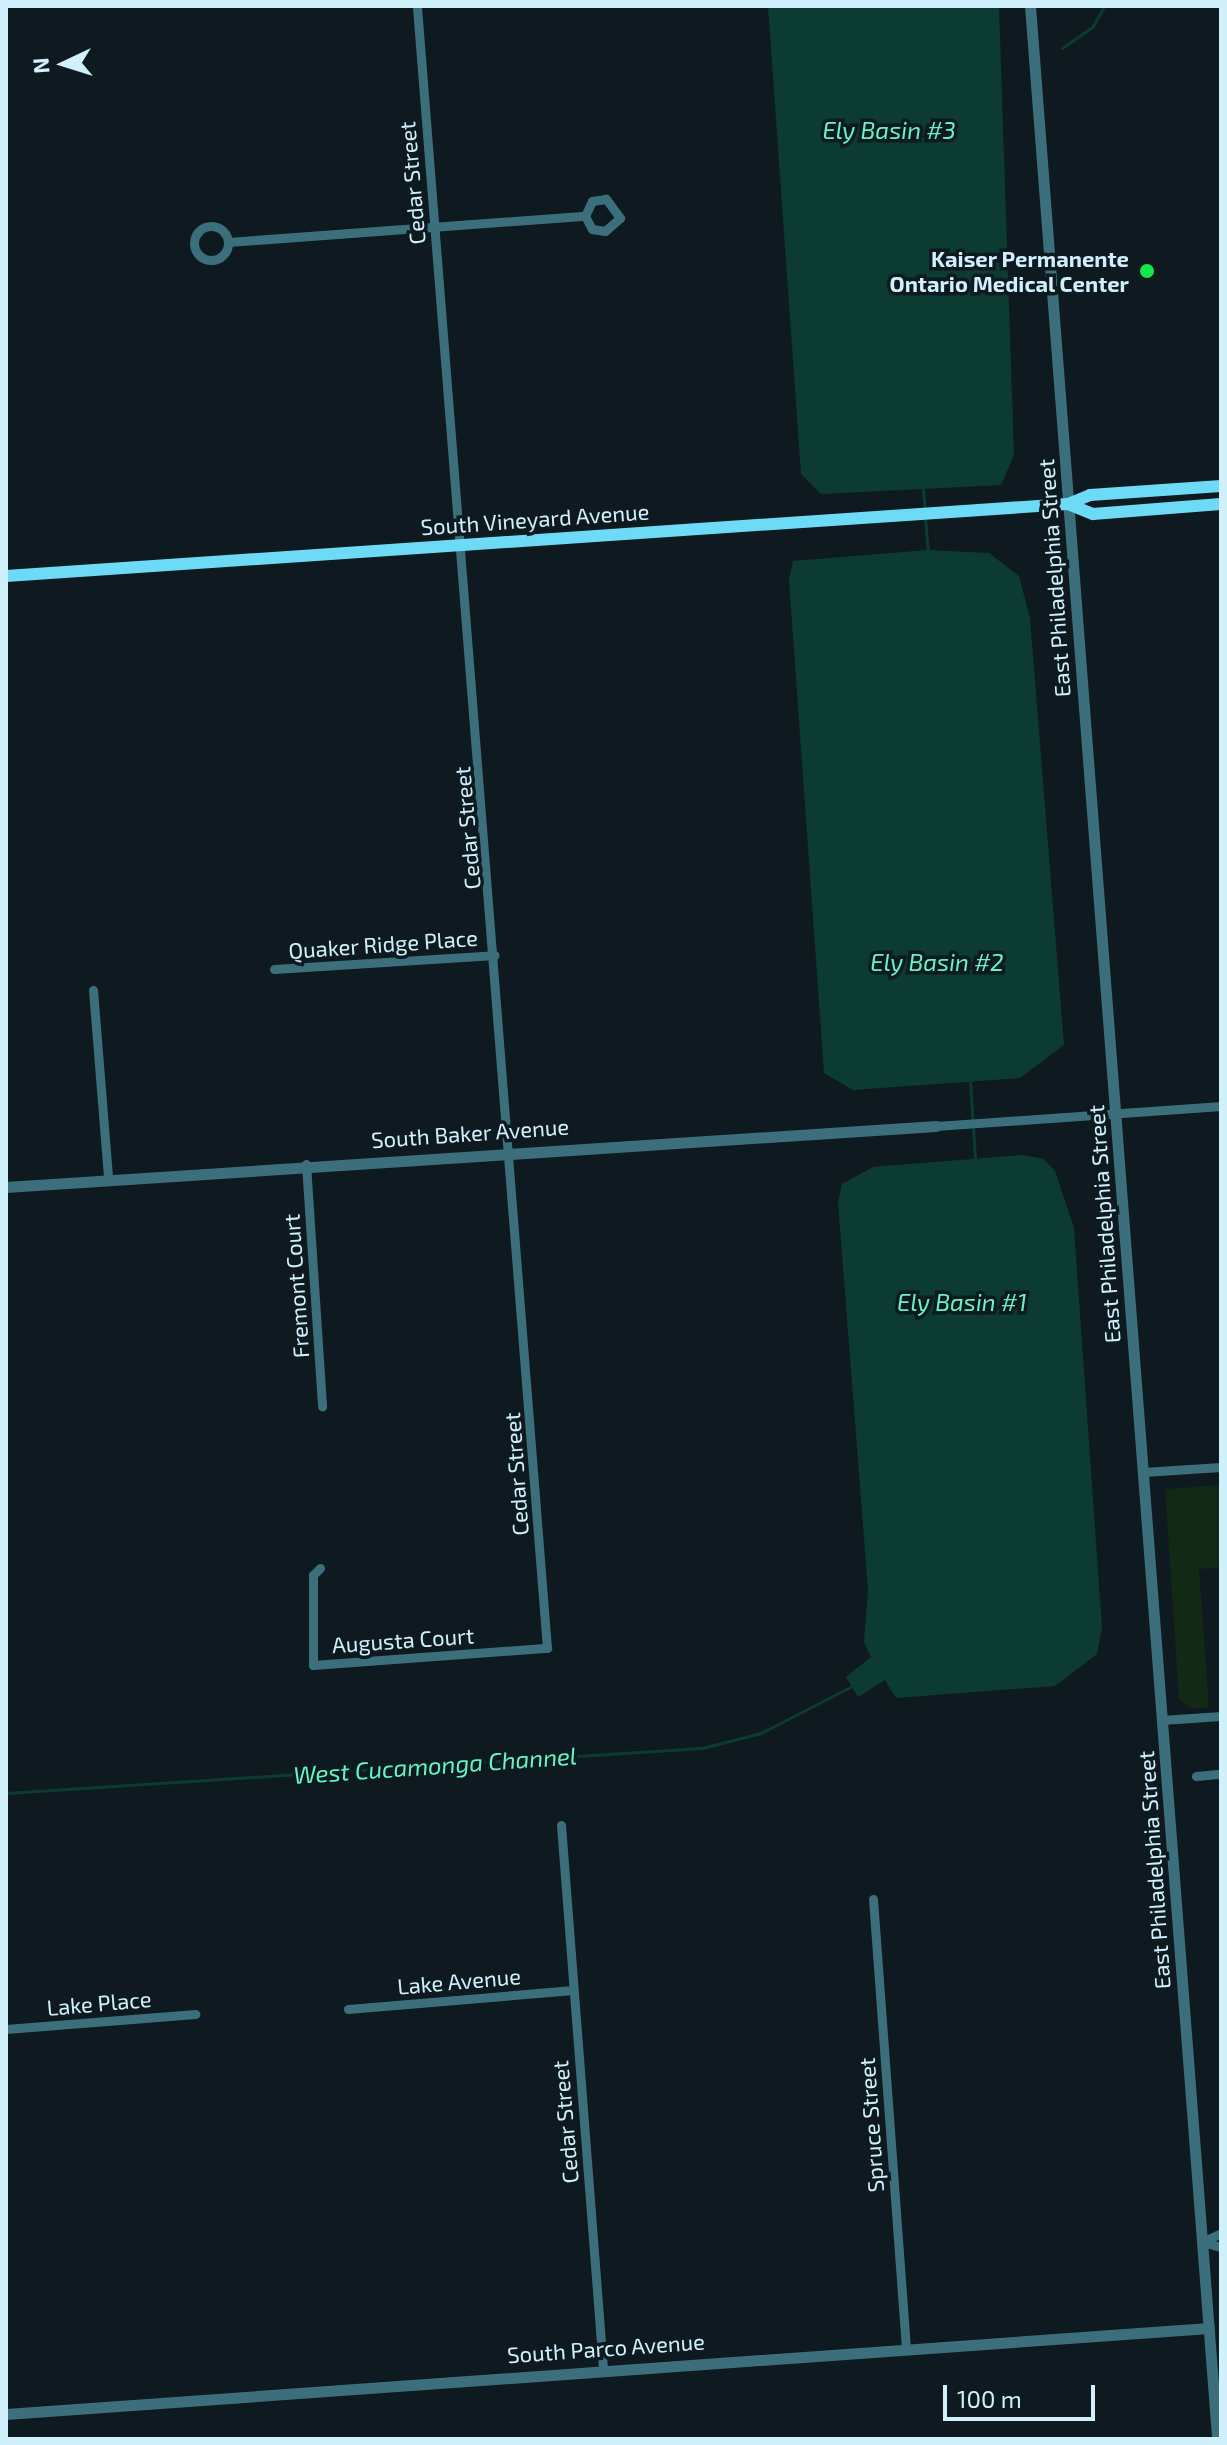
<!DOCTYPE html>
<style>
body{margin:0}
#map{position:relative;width:1227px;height:2445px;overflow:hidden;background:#0e1a20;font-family:"Exo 2",sans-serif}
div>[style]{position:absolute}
.green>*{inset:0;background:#122915}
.water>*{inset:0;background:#0c3b32}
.stream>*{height:3px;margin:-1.5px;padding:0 1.5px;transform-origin:1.5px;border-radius:1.5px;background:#0c3b32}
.minor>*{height:9px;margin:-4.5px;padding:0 4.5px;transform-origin:4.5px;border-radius:4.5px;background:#3c6f7c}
.minor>.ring{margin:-4.5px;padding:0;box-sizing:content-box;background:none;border:9px solid #3c6f7c;border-radius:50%}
.tertiary>*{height:11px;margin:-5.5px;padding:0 5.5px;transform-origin:5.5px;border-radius:5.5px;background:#3c6f7c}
.secondary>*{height:12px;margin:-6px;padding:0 6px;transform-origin:6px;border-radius:6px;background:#6edbf6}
.dots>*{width:22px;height:22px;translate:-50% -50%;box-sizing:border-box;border:4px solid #0e1a20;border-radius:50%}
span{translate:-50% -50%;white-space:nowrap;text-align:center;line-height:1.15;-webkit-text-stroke:7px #0e1a20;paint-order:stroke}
.street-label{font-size:22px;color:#d0f0fc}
.poi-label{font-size:22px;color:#d0f0fc;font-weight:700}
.right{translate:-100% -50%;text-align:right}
.water-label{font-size:24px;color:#65f5c0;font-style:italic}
.frame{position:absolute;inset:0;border:8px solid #d0f0fc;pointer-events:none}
.north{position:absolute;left:24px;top:24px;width:80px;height:80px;-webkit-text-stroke:6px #0e1a20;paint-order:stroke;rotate:266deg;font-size:22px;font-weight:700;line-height:32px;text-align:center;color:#d0f0fc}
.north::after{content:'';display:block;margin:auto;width:28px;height:36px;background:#d0f0fc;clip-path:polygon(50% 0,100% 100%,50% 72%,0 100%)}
.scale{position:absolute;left:943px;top:2385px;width:152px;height:36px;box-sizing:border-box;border:4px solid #d0f0fc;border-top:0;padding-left:10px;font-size:24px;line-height:28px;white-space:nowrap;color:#d0f0fc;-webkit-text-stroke:6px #0e1a20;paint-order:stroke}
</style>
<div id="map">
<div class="green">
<i style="clip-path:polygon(1221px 1485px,1221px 1567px,1199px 1569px,1209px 1707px,1192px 1709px,1179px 1699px,1165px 1489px)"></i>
</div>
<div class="water">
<i style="clip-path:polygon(768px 6px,999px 6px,1014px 455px,1001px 485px,821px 494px,801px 474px)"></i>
<i style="clip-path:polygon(928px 550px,989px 553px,1019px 576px,1030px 618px,1064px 1045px,1020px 1078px,853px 1090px,824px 1073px,789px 580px,793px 561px)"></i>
<i style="clip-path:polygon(1022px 1155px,1044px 1159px,1055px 1171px,1074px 1228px,1102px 1628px,1097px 1654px,1055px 1686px,896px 1698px,885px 1680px,858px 1697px,846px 1677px,871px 1657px,864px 1642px,868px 1590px,838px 1202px,842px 1184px,873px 1167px)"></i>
</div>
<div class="stream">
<i style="left:1062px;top:48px;width:38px;rotate:-35deg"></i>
<i style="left:1093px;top:26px;width:23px;rotate:-61deg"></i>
<i style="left:923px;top:489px;width:21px;rotate:85deg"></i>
<i style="left:925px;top:518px;width:32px;rotate:85deg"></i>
<i style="left:970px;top:1081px;width:78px;rotate:86.3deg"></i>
<i style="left:6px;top:1793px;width:697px;rotate:-3.7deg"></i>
<i style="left:702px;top:1748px;width:61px;rotate:-14.3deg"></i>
<i style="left:761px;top:1733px;width:102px;rotate:-27.3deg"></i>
</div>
<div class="minor">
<i class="ring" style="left:194px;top:226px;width:25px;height:25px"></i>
<i style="left:228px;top:242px;width:358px;rotate:-4.2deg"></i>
<i style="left:585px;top:216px;width:15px;rotate:62deg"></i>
<i style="left:592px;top:229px;width:13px;rotate:9deg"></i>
<i style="left:605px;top:231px;width:20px;rotate:-41deg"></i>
<i style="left:620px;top:218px;width:24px;rotate:-126deg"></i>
<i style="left:606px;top:199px;width:14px;rotate:172deg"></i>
<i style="left:592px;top:201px;width:17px;rotate:115deg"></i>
<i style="left:274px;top:969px;width:221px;rotate:-3.6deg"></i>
<i style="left:93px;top:990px;width:189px;rotate:85.4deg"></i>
<i style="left:936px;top:1126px;width:286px;rotate:-4deg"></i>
<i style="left:306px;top:1164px;width:243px;rotate:86.2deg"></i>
<i style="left:1143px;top:1472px;width:78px;rotate:-3.7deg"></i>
<i style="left:320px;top:1568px;width:10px;rotate:135deg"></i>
<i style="left:313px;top:1575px;width:90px;rotate:90deg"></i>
<i style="left:313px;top:1665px;width:235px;rotate:-4.2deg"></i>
<i style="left:547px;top:1648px;width:1647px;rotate:-94.53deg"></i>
<i style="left:1162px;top:1720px;width:59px;rotate:-3.9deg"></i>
<i style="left:1196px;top:1776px;width:25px;rotate:-5deg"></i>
<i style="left:561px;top:1825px;width:545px;rotate:85.58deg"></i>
<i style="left:873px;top:1899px;width:449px;rotate:85.8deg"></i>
<i style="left:348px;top:2009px;width:226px;rotate:-4.8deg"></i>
<i style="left:6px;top:2029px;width:190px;rotate:-4.5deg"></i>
<i style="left:1202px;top:2242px;width:21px;rotate:-25deg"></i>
<i style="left:1202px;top:2242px;width:20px;rotate:15deg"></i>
</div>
<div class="tertiary">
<i style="left:1030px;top:6px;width:2440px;rotate:85.6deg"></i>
<i style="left:6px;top:1187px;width:932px;rotate:-3.75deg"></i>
<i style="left:6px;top:2414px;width:1206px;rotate:-4.09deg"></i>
</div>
<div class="secondary">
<i style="left:1068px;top:504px;width:27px;rotate:22deg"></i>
<i style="left:1093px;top:514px;width:128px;rotate:-4.5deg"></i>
<i style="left:6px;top:576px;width:1064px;rotate:-3.88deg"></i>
<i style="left:1068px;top:504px;width:24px;rotate:-22deg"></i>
<i style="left:1090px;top:495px;width:131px;rotate:-3.9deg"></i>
</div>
<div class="dots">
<i style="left:1147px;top:271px;background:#0fe94a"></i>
</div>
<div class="street-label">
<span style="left:412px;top:183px;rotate:-95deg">Cedar Street</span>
<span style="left:535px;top:519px;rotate:-4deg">South Vineyard Avenue</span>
<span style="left:1054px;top:578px;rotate:-94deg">East Philadelphia Street</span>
<span style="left:467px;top:828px;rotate:-95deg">Cedar Street</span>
<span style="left:383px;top:944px;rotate:-4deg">Quaker Ridge Place</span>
<span style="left:470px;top:1133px;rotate:-4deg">South Baker Avenue</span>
<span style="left:1104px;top:1224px;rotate:-94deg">East Philadelphia Street</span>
<span style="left:296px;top:1286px;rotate:-94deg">Fremont Court</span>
<span style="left:516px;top:1474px;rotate:-94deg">Cedar Street</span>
<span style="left:403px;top:1640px;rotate:-4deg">Augusta Court</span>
<span style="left:1154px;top:1870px;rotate:-94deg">East Philadelphia Street</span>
<span style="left:459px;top:1981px;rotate:-5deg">Lake Avenue</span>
<span style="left:99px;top:2003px;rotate:-5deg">Lake Place</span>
<span style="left:565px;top:2122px;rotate:-95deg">Cedar Street</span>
<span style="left:871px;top:2125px;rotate:-94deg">Spruce Street</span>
<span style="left:606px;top:2348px;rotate:-4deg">South Parco Avenue</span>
</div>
<div class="poi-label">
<span class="right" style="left:1129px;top:271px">Kaiser Permanente<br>Ontario Medical Center</span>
</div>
<div class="water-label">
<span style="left:889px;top:130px">Ely Basin #3</span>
<span style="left:937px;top:962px">Ely Basin #2</span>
<span style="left:962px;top:1302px">Ely Basin #1</span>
<span style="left:435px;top:1765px;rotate:-4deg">West Cucamonga Channel</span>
</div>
<div class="frame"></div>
<div class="north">N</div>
<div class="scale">100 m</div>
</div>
